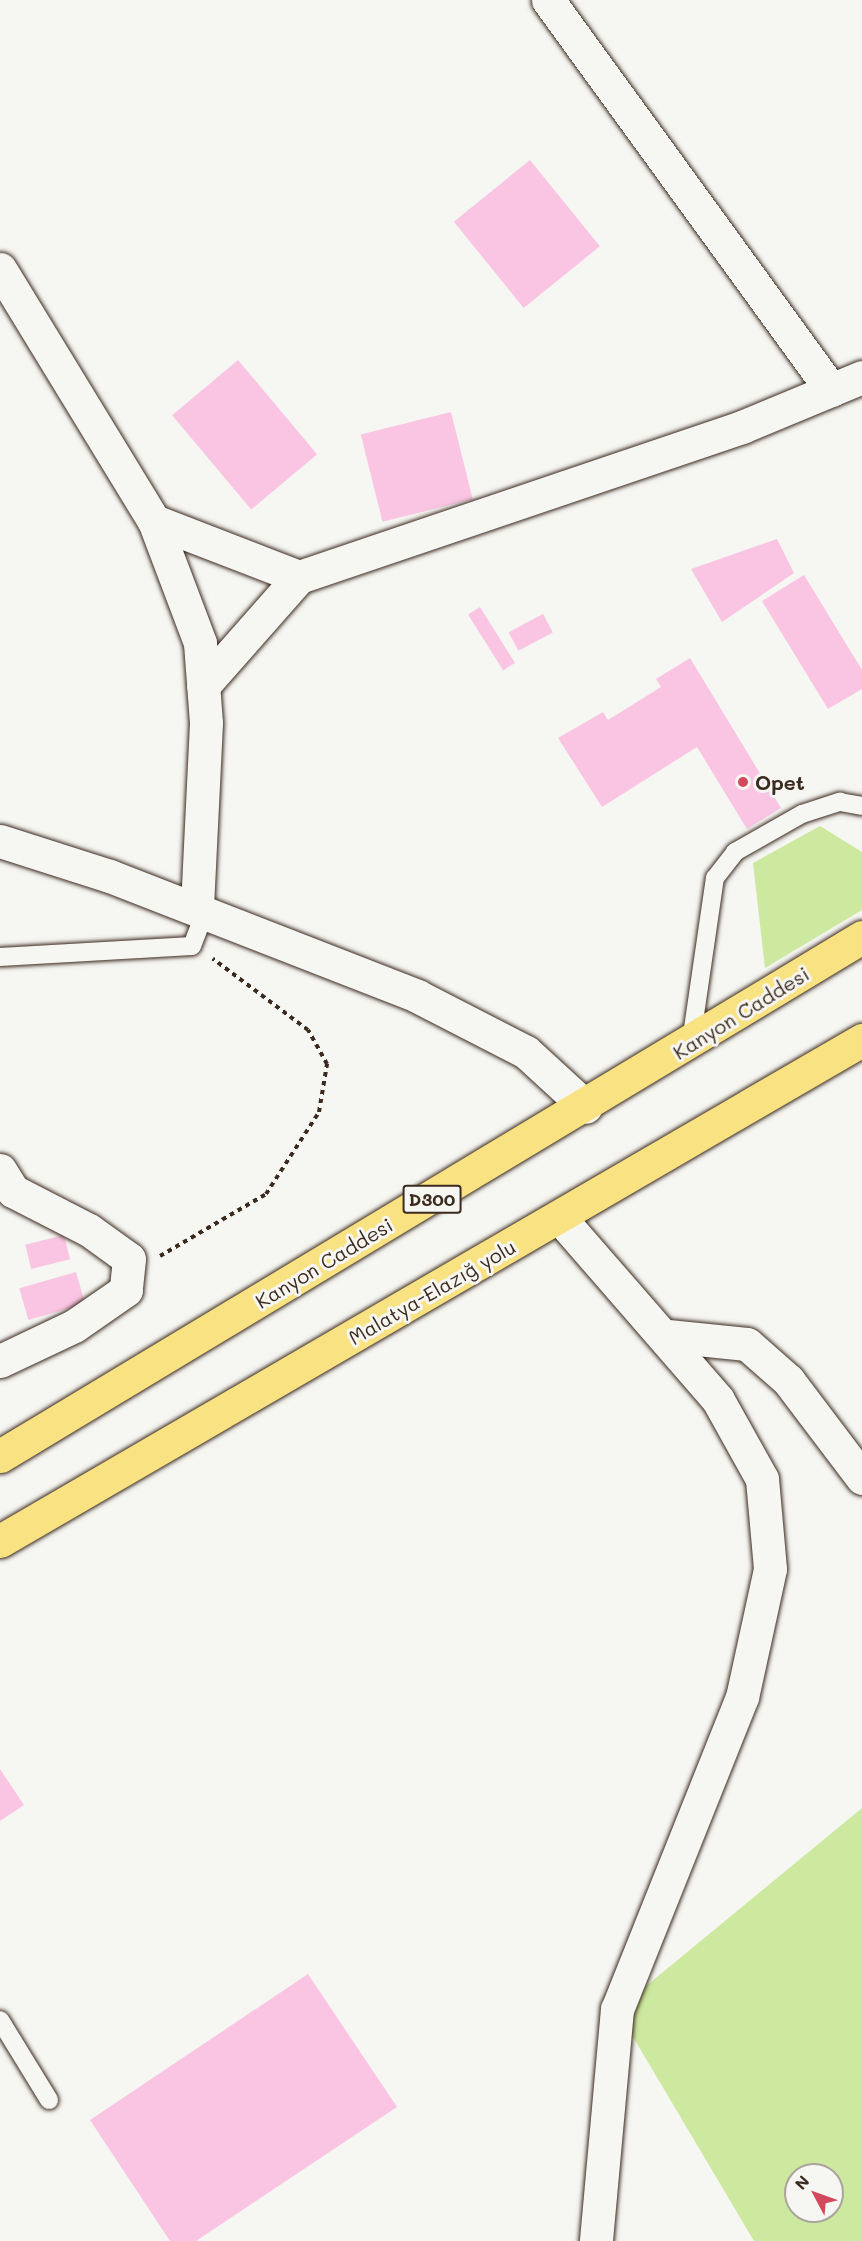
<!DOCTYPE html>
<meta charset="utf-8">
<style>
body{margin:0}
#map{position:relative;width:862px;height:2241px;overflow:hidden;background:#f6f6f2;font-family:Mali,sans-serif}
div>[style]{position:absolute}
.green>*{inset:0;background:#cde99f}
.building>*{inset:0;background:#f9c5e3;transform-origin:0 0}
.path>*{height:4px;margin-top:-2px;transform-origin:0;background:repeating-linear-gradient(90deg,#3b2a1e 0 4.5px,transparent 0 9px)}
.roads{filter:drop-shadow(0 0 2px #3b2a1e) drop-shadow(0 0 2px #3b2a1e)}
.lane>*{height:18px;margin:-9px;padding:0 9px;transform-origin:9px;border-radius:9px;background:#f6f6f2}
.street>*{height:33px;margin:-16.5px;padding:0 16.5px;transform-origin:16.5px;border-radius:16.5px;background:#f6f6f2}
.secondary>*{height:33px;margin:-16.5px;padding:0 16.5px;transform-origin:16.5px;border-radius:16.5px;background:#f6f6f2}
.highway>*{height:33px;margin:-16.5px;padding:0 16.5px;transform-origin:16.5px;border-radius:16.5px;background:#f8e281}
.dots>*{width:16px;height:16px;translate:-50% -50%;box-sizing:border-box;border:3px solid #f6f6f2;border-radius:50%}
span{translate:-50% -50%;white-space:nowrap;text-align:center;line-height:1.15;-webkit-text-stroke:6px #f6f6f2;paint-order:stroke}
.shield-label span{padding:2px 4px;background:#f6f6f2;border:2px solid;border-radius:4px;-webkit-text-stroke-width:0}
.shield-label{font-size:18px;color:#3b2a1e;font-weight:700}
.poi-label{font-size:20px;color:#3b2a1e;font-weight:700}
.left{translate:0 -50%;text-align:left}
.street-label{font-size:20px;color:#3b2a1e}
.north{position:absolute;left:784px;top:2163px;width:60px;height:60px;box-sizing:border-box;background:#f6f6f2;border:2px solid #aba49d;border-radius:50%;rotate:311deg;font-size:16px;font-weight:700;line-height:24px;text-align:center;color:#3b2a1e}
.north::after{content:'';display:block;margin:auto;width:21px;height:27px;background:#d1495b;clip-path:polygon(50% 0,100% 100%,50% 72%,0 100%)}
</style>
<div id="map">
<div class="green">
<i style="clip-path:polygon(820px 826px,862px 852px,862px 910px,765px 968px,753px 863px)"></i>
<i style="clip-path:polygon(evenodd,862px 1808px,862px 2241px,754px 2241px,617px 2010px,862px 1808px,796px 2175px,832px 2175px,832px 2211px,796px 2211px,796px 2175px)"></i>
</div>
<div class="building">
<i style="left:530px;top:160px;width:111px;height:98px;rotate:51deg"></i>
<i style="left:238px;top:360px;width:123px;height:86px;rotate:50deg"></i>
<i style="left:451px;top:412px;width:90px;height:93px;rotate:76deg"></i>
<i style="clip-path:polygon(777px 539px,794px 573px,722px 622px,691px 569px)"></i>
<i style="clip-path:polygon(804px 575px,862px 670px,862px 689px,828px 709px,762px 601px)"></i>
<i style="left:480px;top:607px;width:66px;height:14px;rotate:58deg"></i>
<i style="left:543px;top:614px;width:21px;height:39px;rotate:62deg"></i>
<i style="clip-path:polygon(690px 658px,781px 808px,747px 829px,697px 747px,602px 807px,558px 738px,603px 712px,608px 720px,661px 687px,656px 679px)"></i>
<i style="left:64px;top:1235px;width:25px;height:40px;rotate:76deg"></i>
<i style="left:76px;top:1272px;width:33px;height:59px;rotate:74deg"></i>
<i style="clip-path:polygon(0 1769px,24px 1805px,0 1821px)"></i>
<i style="clip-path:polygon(308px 1974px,397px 2107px,196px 2241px,170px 2241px,90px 2120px)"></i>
</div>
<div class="path">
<i style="left:160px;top:1256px;width:123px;rotate:-30.3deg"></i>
<i style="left:266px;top:1194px;width:98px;rotate:-57.1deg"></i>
<i style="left:319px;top:1112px;width:49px;rotate:-80.5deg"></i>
<i style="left:327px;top:1064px;width:39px;rotate:-119deg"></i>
<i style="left:308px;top:1030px;width:119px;rotate:-143.2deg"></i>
</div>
<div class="roads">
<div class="lane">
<i style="left:0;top:957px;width:192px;rotate:-3.3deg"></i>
<i style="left:192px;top:946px;width:22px;rotate:-69deg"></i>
<i style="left:200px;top:925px;width:16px;rotate:-101deg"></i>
<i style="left:691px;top:1042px;width:166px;rotate:-81.7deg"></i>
<i style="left:715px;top:878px;width:33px;rotate:-52deg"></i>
<i style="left:735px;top:852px;width:77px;rotate:-29.6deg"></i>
<i style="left:802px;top:814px;width:40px;rotate:-18deg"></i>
<i style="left:840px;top:802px;width:22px;rotate:10deg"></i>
<i style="left:0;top:2020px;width:94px;rotate:58.5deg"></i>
</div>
<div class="street">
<i style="left:548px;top:0;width:482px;rotate:54deg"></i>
<i style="left:0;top:269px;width:295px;rotate:58.6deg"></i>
<i style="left:154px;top:521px;width:130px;rotate:69.3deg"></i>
<i style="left:200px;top:643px;width:80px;rotate:85.7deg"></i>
<i style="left:206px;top:723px;width:186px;rotate:92.8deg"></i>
<i style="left:154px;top:521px;width:155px;rotate:21.1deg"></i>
<i style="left:299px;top:577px;width:145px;rotate:131.4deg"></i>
<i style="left:299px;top:577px;width:468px;rotate:-18.7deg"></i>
<i style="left:742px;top:427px;width:130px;rotate:-22.6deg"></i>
<i style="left:0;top:841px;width:115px;rotate:17.7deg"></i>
<i style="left:110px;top:876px;width:330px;rotate:21.3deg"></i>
<i style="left:417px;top:996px;width:123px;rotate:27.2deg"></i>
<i style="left:526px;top:1052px;width:81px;rotate:42.5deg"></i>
<i style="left:0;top:1170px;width:25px;rotate:58deg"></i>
<i style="left:13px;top:1191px;width:85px;rotate:27.2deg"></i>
<i style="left:89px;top:1230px;width:49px;rotate:35.9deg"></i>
<i style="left:129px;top:1259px;width:31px;rotate:96deg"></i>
<i style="left:126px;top:1290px;width:63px;rotate:145.3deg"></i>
<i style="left:74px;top:1326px;width:82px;rotate:154.7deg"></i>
<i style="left:668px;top:1336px;width:79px;rotate:5.8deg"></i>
<i style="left:747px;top:1344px;width:55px;rotate:41.3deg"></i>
<i style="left:788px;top:1380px;width:123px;rotate:52.9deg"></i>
</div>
<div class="secondary">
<i style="left:560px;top:1218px;width:241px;rotate:49deg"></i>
<i style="left:718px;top:1400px;width:90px;rotate:60.9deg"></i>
<i style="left:762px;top:1479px;width:90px;rotate:84.9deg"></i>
<i style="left:770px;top:1569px;width:131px;rotate:102.3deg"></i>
<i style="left:742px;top:1697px;width:336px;rotate:111.8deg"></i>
<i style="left:617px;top:2009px;width:233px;rotate:95.2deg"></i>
</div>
<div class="highway">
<i style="left:0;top:1456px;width:1006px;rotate:-31.05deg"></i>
<i style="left:0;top:1541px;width:997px;rotate:-30.17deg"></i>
</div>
</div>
<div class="dots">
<i style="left:743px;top:782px;background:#d1495b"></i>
</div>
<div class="shield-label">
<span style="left:432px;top:1199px">D300</span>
</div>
<div class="poi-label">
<span class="left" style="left:755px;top:782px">Opet</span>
</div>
<div class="street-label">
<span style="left:741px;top:1013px;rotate:-32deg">Kanyon Caddesi</span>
<span style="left:324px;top:1263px;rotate:-31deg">Kanyon Caddesi</span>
<span style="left:432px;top:1292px;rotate:-30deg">Malatya-Elazığ yolu</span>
</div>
<div class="north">N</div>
</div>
